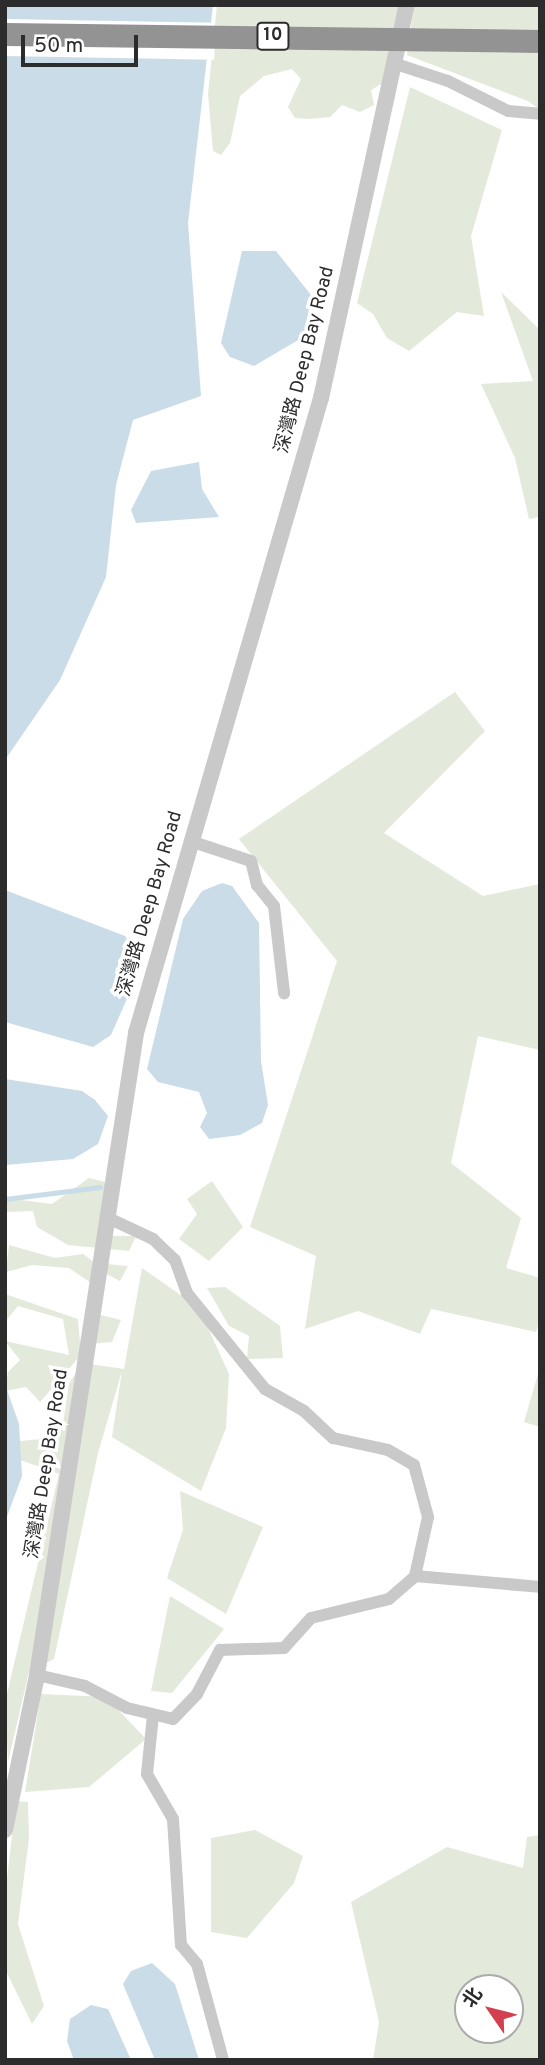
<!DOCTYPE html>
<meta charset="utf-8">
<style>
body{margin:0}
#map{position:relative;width:545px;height:2065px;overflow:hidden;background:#fff;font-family:Overpass,"Noto Sans SC",sans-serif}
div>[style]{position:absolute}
.green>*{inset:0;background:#e3e9db}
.water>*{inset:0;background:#c9dce7}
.pier>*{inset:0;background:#fff;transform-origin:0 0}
.stream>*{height:4.5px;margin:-2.25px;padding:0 2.25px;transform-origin:2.25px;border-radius:2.25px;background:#c9dce7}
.minor>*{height:12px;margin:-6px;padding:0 6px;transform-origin:6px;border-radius:6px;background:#c9c9c9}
.tertiary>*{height:16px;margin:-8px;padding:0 8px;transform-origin:8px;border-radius:8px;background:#c9c9c9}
.motorway-bridge>*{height:23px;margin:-11.5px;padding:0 11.5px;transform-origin:11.5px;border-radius:11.5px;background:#939393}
span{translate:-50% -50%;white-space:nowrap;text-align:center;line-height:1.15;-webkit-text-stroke:7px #fff;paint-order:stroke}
.shield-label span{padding:2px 5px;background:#fff;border:2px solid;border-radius:5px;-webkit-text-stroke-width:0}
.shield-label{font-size:18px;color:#2c2c2c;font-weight:700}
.street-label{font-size:19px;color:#2c2c2c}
.frame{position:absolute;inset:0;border:7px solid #2c2c2c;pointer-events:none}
.north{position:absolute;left:454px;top:1974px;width:70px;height:70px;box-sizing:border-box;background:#fff;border:2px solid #ababab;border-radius:50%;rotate:305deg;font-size:19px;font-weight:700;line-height:28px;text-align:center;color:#2c2c2c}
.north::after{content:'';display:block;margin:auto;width:24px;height:32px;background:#d33f4e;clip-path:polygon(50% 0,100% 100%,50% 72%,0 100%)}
.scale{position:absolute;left:21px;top:35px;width:117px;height:32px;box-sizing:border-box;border:4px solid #2c2c2c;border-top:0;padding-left:9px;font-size:21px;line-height:24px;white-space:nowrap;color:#2c2c2c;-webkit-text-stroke:5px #fff;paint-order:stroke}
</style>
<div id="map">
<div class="green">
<i style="clip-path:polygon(217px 5px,402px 5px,388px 80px,371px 90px,374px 105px,360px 112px,342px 105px,330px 117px,309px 119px,295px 118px,288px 107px,301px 79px,292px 69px,264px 76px,240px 96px,230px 143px,221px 155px,213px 151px,208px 94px)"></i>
<i style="clip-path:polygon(414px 5px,540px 5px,540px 110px,528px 101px,407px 55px)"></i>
<i style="clip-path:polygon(410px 87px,502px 130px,471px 236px,484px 316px,457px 312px,409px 351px,387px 338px,373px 314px,357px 303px)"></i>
<i style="clip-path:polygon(501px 292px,540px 330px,540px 517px,529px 519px,515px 458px,481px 384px,533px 381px)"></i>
<i style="clip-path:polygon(455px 692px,485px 731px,384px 833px,483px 896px,540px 884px,540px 1050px,478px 1036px,451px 1163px,521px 1218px,506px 1268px,540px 1278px,540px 1318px,536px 1332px,431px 1309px,420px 1334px,358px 1311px,305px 1329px,316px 1256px,250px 1227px,337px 961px,239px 839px)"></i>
<i style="clip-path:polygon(89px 1178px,105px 1182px,104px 1236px,136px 1236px,129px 1251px,68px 1245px,37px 1227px,33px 1211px,5px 1212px,5px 1198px,52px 1204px)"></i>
<i style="clip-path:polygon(212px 1181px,243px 1227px,209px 1261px,179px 1239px,197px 1214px,187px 1199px)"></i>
<i style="clip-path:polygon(9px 1245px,55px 1258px,83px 1254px,95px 1263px,128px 1266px,120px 1281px,100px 1271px,91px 1283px,69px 1268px,32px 1265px,6px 1272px)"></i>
<i style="clip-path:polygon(142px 1268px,199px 1308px,229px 1374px,226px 1428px,201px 1491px,112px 1437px,122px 1371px,98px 1453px,54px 1659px,29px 1672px,8px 1762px,5px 1702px,59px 1474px,12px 1457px,9px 1442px,42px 1439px,63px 1424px,69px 1383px,83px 1363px,124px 1369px)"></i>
<i style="clip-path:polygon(225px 1287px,280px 1326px,283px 1358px,247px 1359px,249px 1336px,229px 1326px,207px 1288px)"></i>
<i style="clip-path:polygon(5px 1294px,78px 1319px,81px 1355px,40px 1402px,26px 1387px,5px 1391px,8px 1372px,20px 1360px,5px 1341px,69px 1355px,63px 1319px,18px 1306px,5px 1322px)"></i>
<i style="clip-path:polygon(88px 1312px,121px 1320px,112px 1342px,91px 1344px)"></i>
<i style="clip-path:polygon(540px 1367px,540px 1427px,524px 1422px)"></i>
<i style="clip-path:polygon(180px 1491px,263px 1527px,226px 1614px,167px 1578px,183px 1530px)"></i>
<i style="clip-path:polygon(170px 1596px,224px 1629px,172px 1693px,151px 1691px)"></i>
<i style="clip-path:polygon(41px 1694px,106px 1697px,146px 1739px,89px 1787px,25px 1792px)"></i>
<i style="clip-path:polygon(16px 1801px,28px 1802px,29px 1838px,18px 1924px,44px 2006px,32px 2024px,5px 1969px,5px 1896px)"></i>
<i style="clip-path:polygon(255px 1830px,303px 1856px,294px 1883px,247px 1938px,211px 1932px,211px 1838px)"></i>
<i style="clip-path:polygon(evenodd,540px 1835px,540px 2060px,373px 2060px,379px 2022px,351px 1902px,447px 1847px,523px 1868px,527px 1837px,540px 1835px,468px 1988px,510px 1988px,510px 2030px,468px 2030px,468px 1988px)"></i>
</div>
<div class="water">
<i style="clip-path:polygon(5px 5px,213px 5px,188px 223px,201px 396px,133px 420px,116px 485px,106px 577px,60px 680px,5px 760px)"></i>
<i style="clip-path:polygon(242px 251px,276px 251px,311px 295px,305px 336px,254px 366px,230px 357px,221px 343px)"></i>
<i style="clip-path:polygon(199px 462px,202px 489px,219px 517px,136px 523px,131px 510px,151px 471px)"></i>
<i style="clip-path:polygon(222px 883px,232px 886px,259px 923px,261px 1061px,268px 1105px,262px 1123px,240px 1135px,209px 1139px,200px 1127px,207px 1113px,199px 1092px,158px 1082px,147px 1069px,183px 919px,202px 891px)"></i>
<i style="clip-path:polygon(5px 890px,125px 936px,138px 954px,130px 992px,111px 1035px,93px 1047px,5px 1022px)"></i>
<i style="clip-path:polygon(5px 1079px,82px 1091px,95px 1100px,108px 1116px,98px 1144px,73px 1159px,5px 1165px)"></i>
<i style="clip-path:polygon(5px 1384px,19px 1424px,22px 1476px,5px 1522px)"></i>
<i style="clip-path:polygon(152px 1963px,175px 1984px,199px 2060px,155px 2060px,123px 1984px,131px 1971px)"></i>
<i style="clip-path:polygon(91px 2005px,108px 2009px,131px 2060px,74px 2060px,67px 2041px,70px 2019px)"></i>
</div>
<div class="pier">
<i style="left:5px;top:19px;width:210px;height:37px;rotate:1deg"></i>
</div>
<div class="stream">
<i style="left:5px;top:1199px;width:96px;rotate:-7.2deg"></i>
</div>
<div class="minor">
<i style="left:396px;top:64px;width:55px;rotate:18.1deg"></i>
<i style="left:448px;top:81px;width:67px;rotate:26.6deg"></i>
<i style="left:508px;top:111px;width:32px;rotate:5deg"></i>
<i style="left:190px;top:841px;width:64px;rotate:18.2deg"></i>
<i style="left:251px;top:861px;width:25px;rotate:76deg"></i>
<i style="left:257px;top:885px;width:27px;rotate:51deg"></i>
<i style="left:274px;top:906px;width:88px;rotate:83.4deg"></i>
<i style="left:106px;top:1217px;width:52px;rotate:25.1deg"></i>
<i style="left:153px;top:1239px;width:30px;rotate:44deg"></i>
<i style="left:175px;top:1260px;width:35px;rotate:70deg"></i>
<i style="left:187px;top:1293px;width:124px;rotate:50.9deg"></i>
<i style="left:265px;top:1389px;width:45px;rotate:29.4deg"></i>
<i style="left:304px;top:1411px;width:40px;rotate:43deg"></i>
<i style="left:333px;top:1438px;width:56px;rotate:12.3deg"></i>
<i style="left:388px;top:1450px;width:30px;rotate:30deg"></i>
<i style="left:414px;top:1465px;width:54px;rotate:74.9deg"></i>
<i style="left:428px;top:1517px;width:60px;rotate:102.4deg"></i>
<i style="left:37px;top:1675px;width:49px;rotate:12.9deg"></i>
<i style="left:85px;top:1686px;width:47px;rotate:27.6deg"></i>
<i style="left:127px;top:1708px;width:47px;rotate:13.4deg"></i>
<i style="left:173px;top:1719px;width:35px;rotate:-46deg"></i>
<i style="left:197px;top:1694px;width:50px;rotate:-62.4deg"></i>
<i style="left:220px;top:1650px;width:64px;rotate:-1.8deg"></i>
<i style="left:284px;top:1648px;width:40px;rotate:-48deg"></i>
<i style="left:311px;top:1618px;width:80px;rotate:-13.7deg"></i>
<i style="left:389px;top:1599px;width:35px;rotate:-41deg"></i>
<i style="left:415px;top:1576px;width:125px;rotate:5deg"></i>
<i style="left:153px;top:1715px;width:59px;rotate:95.8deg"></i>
<i style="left:147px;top:1774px;width:52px;rotate:60deg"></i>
<i style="left:173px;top:1819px;width:126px;rotate:86.4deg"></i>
<i style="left:181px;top:1945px;width:25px;rotate:50deg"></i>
<i style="left:197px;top:1964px;width:99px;rotate:74.8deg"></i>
</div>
<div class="tertiary">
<i style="left:5px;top:1830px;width:158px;rotate:-78.3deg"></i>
<i style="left:37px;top:1675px;width:650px;rotate:-81.23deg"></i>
<i style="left:136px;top:1033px;width:661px;rotate:-73.76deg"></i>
<i style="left:321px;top:398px;width:402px;rotate:-77.7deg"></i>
</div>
<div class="motorway-bridge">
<i style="left:5px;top:34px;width:535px;rotate:0.75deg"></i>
</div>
<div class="shield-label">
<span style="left:273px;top:36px">10</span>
</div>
<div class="street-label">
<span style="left:306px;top:360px;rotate:-76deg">深灣路 Deep Bay Road</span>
<span style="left:151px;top:904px;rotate:-74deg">深灣路 Deep Bay Road</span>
<span style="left:48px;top:1464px;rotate:-81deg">深灣路 Deep Bay Road</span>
</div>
<div class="frame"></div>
<div class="north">北</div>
<div class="scale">50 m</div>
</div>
